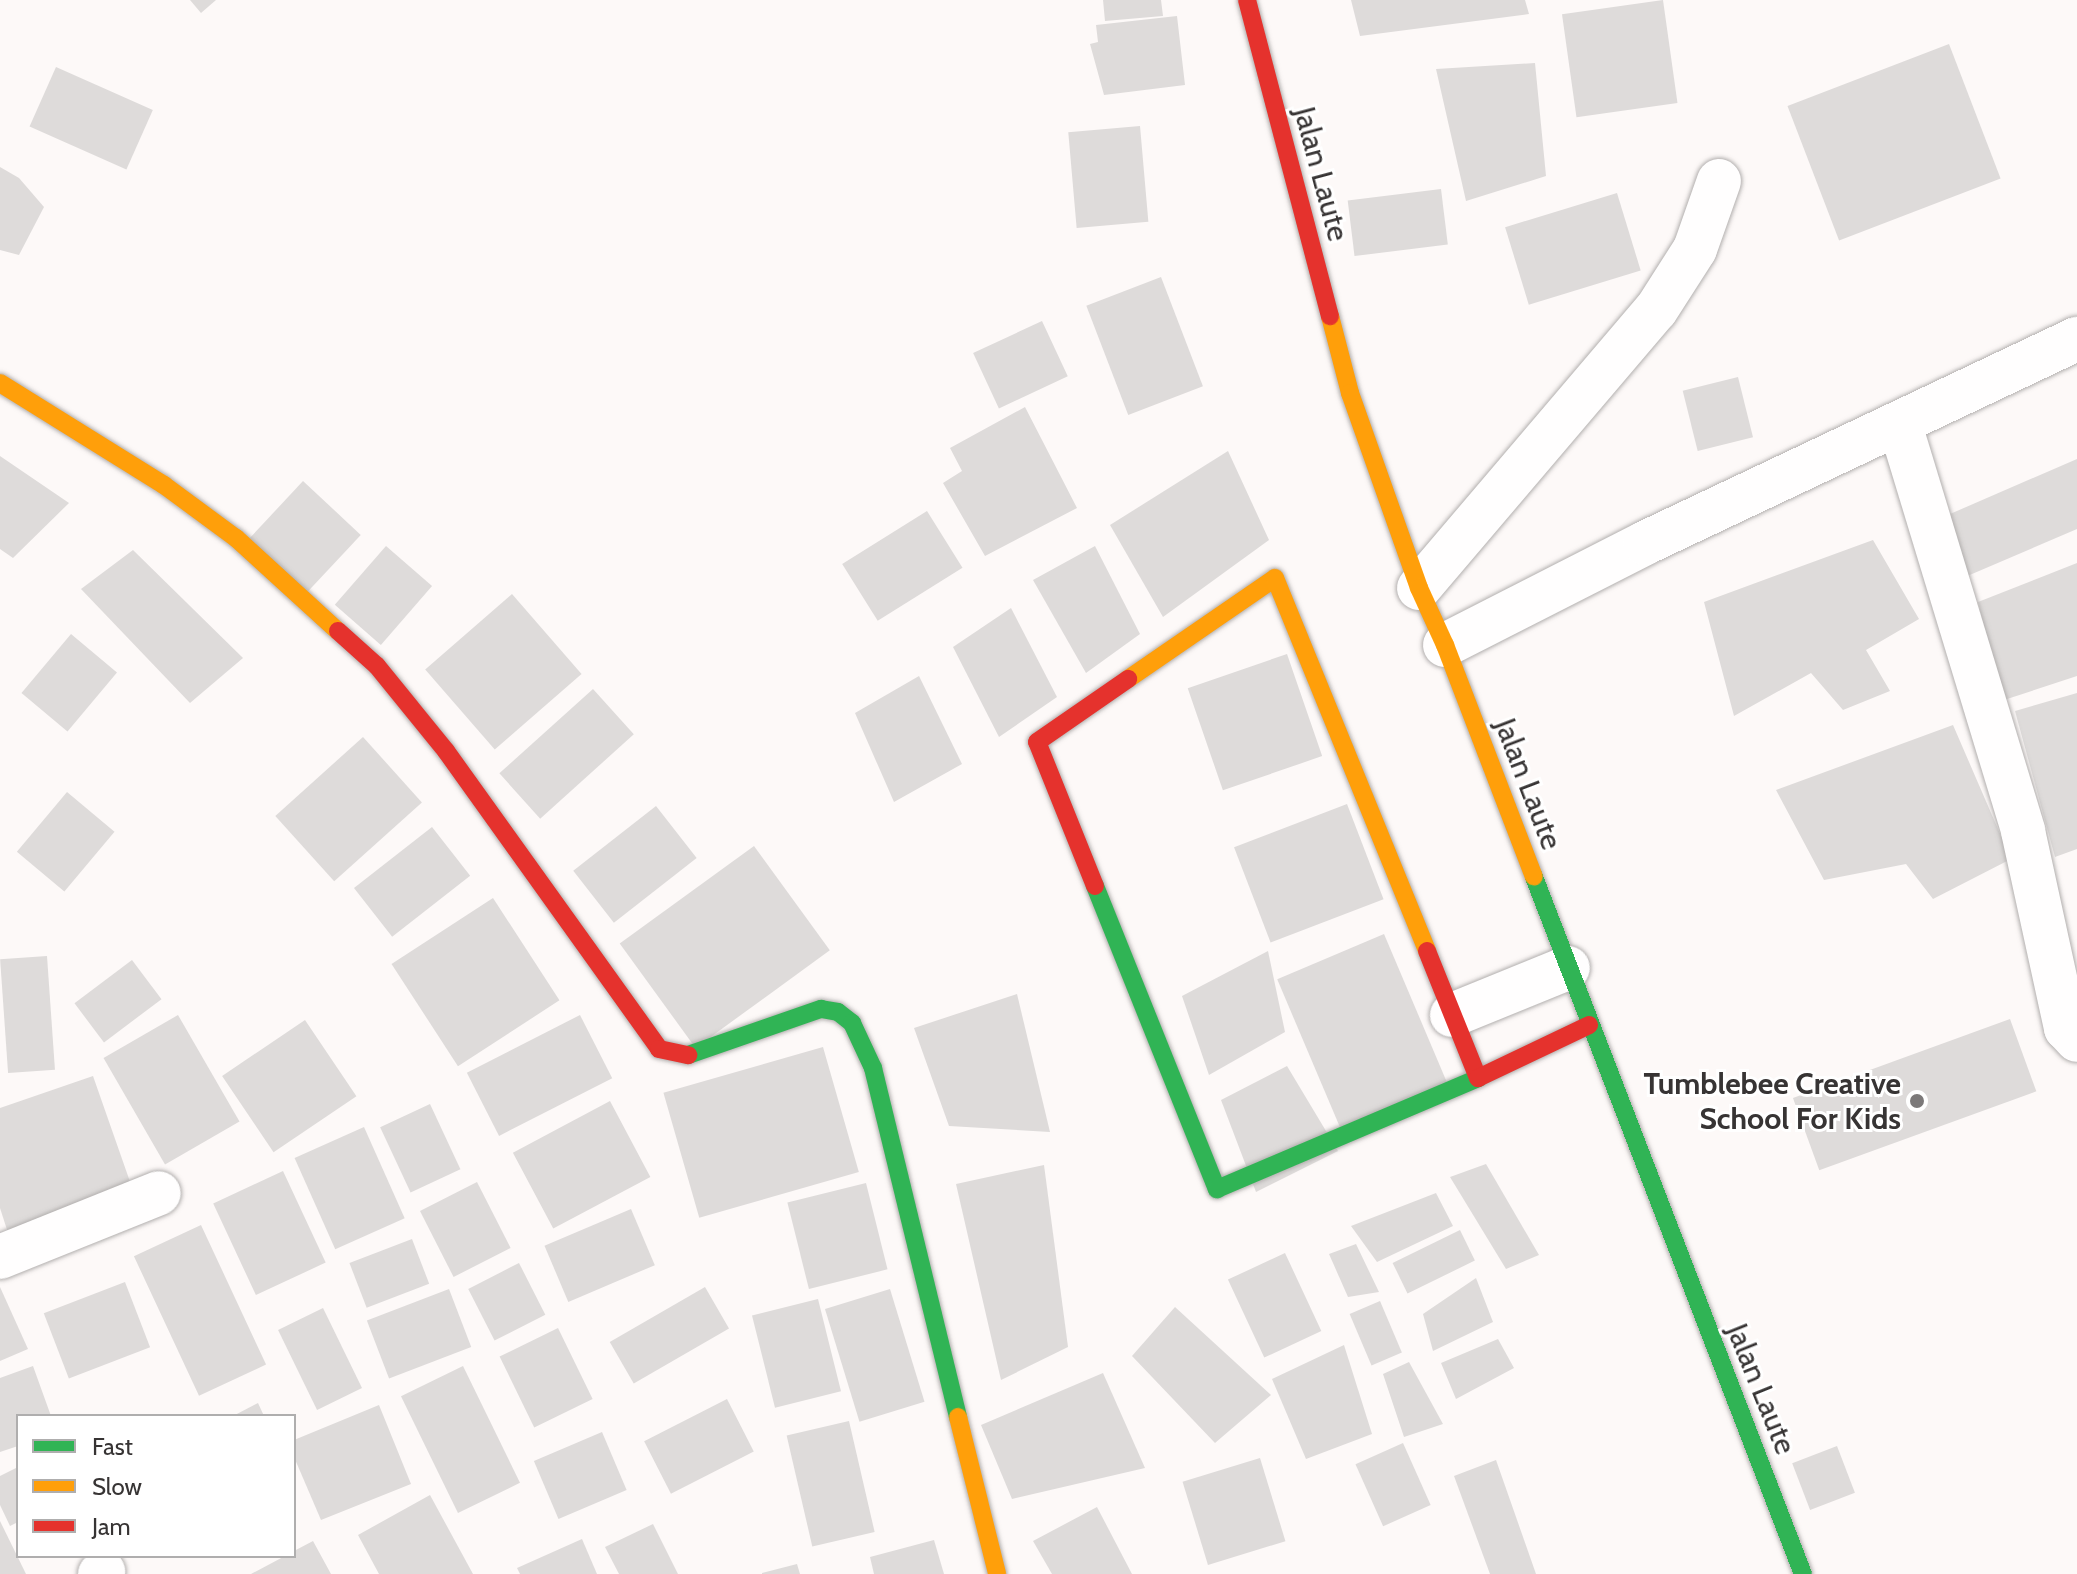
<!DOCTYPE html>
<style>
body{margin:0}
#map{position:relative;width:2077px;height:1574px;overflow:hidden;background:#fdf9f8;font-family:Cabin,sans-serif}
div>[style]{position:absolute}
.building>*{inset:0;background:#dedbda;transform-origin:0 0}
.roads{filter:drop-shadow(0 0 2px #b2afae) drop-shadow(0 0 2px #b2afae)}
.street>*{height:44px;margin:-22px;padding:0 22px;transform-origin:22px;border-radius:22px;background:#fffefe}
.fast>*{height:18px;margin:-9px;padding:0 9px;transform-origin:9px;border-radius:9px;background:#30b455}
.slow>*{height:18px;margin:-9px;padding:0 9px;transform-origin:9px;border-radius:9px;background:#ff9f0a}
.jam>*{height:18px;margin:-9px;padding:0 9px;transform-origin:9px;border-radius:9px;background:#e5322d}
.dots>*{width:22px;height:22px;translate:-50% -50%;box-sizing:border-box;border:4px solid #fff;border-radius:50%}
span{translate:-50% -50%;white-space:nowrap;text-align:center;line-height:1.15;-webkit-text-stroke:6px #fff;paint-order:stroke}
.street-label{font-size:30px;color:#373434}
.poi-label{font-size:30px;color:#373434;font-weight:700}
.right{translate:-100% -50%;text-align:right}
.legend{position:absolute;left:16px;top:1414px;width:280px;height:144px;box-sizing:border-box;background:#fff;border:2px solid #afaeae;margin:0;padding:10px 14px;list-style:none;font-size:24px;color:#373434}
.legend li{display:flex;align-items:center;gap:16px;height:40px}
.legend b{width:40px;border:2px solid #afaeae}
</style>
<div id="map">
<div class="building">
<i style="clip-path:polygon(190px 0,216px 0,201px 13px)"></i>
<i style="clip-path:polygon(1103px 0,1161px 0,1163px 16px,1105px 21px)"></i>
<i style="clip-path:polygon(1351px 0,1525px 0,1529px 14px,1360px 36px)"></i>
<i style="left:1663px;top:0;width:104px;height:102px;rotate:82deg"></i>
<i style="clip-path:polygon(1177px 16px,1185px 85px,1104px 95px,1090px 44px,1098px 42px,1096px 25px)"></i>
<i style="left:1949px;top:44px;width:144px;height:173px;rotate:69deg"></i>
<i style="clip-path:polygon(1535px 63px,1546px 176px,1466px 201px,1436px 69px)"></i>
<i style="left:56px;top:67px;width:106px;height:65px;rotate:24deg"></i>
<i style="left:1140px;top:126px;width:96px;height:72px;rotate:85deg"></i>
<i style="clip-path:polygon(0 167px,19px 178px,44px 207px,19px 255px,0 250px)"></i>
<i style="left:1441px;top:189px;width:56px;height:94px;rotate:83deg"></i>
<i style="left:1617px;top:193px;width:81px;height:117px;rotate:73deg"></i>
<i style="left:1161px;top:277px;width:117px;height:80px;rotate:69deg"></i>
<i style="left:1042px;top:321px;width:61px;height:76px;rotate:65deg"></i>
<i style="left:1738px;top:377px;width:62px;height:57px;rotate:76deg"></i>
<i style="clip-path:polygon(1025px 407px,1077px 508px,985px 556px,943px 483px,962px 471px,950px 448px)"></i>
<i style="clip-path:polygon(1228px 451px,1269px 540px,1163px 617px,1110px 525px)"></i>
<i style="clip-path:polygon(0 456px,69px 503px,13px 558px,0 549px)"></i>
<i style="clip-path:polygon(2077px 459px,2077px 529px,1965px 577px,1950px 514px)"></i>
<i style="left:303px;top:481px;width:79px;height:81px;rotate:43deg"></i>
<i style="left:927px;top:511px;width:67px;height:100px;rotate:58deg"></i>
<i style="clip-path:polygon(1873px 540px,1919px 619px,1866px 650px,1890px 691px,1843px 710px,1811px 673px,1734px 716px,1704px 602px)"></i>
<i style="left:386px;top:546px;width:61px;height:78px;rotate:41deg"></i>
<i style="clip-path:polygon(1095px 546px,1140px 634px,1086px 673px,1033px 580px)"></i>
<i style="clip-path:polygon(133px 550px,243px 658px,190px 703px,81px 589px)"></i>
<i style="clip-path:polygon(2077px 563px,2077px 676px,2001px 701px,1978px 602px)"></i>
<i style="left:512px;top:594px;width:106px;height:115px;rotate:49deg"></i>
<i style="clip-path:polygon(1011px 608px,1057px 697px,999px 737px,953px 647px)"></i>
<i style="left:71px;top:634px;width:60px;height:77px;rotate:40deg"></i>
<i style="left:1287px;top:654px;width:108px;height:105px;rotate:71deg"></i>
<i style="clip-path:polygon(919px 676px,962px 764px,894px 802px,855px 713px)"></i>
<i style="left:593px;top:689px;width:61px;height:126px;rotate:48deg"></i>
<i style="clip-path:polygon(2077px 693px,2077px 849px,2055px 857px,2015px 711px)"></i>
<i style="clip-path:polygon(1953px 725px,2011px 859px,1933px 899px,1906px 864px,1824px 880px,1776px 790px)"></i>
<i style="left:363px;top:737px;width:88px;height:118px;rotate:48deg"></i>
<i style="left:67px;top:792px;width:62px;height:78px;rotate:40deg"></i>
<i style="left:1347px;top:804px;width:102px;height:121px;rotate:69deg"></i>
<i style="left:656px;top:806px;width:66px;height:105px;rotate:52deg"></i>
<i style="left:432px;top:827px;width:62px;height:99px;rotate:52deg"></i>
<i style="left:754px;top:846px;width:129px;height:166px;rotate:54deg"></i>
<i style="left:493px;top:898px;width:122px;height:121px;rotate:57deg"></i>
<i style="left:1384px;top:934px;width:168px;height:116px;rotate:67deg"></i>
<i style="clip-path:polygon(1268px 951px,1285px 1032px,1209px 1075px,1182px 996px)"></i>
<i style="left:47px;top:956px;width:114px;height:47px;rotate:86deg"></i>
<i style="left:132px;top:960px;width:49px;height:72px;rotate:53deg"></i>
<i style="clip-path:polygon(1017px 994px,1050px 1132px,949px 1126px,914px 1028px)"></i>
<i style="left:178px;top:1015px;width:123px;height:86px;rotate:60deg"></i>
<i style="left:580px;top:1015px;width:71px;height:127px;rotate:63deg"></i>
<i style="left:2010px;top:1019px;width:77px;height:231px;rotate:70deg"></i>
<i style="left:305px;top:1020px;width:92px;height:100px;rotate:56deg"></i>
<i style="left:823px;top:1047px;width:130px;height:166px;rotate:74deg"></i>
<i style="clip-path:polygon(1287px 1066px,1338px 1151px,1256px 1192px,1221px 1100px)"></i>
<i style="clip-path:polygon(93px 1076px,135px 1196px,10px 1239px,0 1208px,0 1108px)"></i>
<i style="left:610px;top:1101px;width:86px;height:110px;rotate:62deg"></i>
<i style="left:430px;top:1104px;width:72px;height:55px;rotate:65deg"></i>
<i style="left:364px;top:1127px;width:100px;height:76px;rotate:66deg"></i>
<i style="clip-path:polygon(1486px 1164px,1539px 1255px,1506px 1269px,1450px 1177px)"></i>
<i style="clip-path:polygon(1044px 1165px,1068px 1347px,1001px 1380px,956px 1184px)"></i>
<i style="left:283px;top:1171px;width:101px;height:77px;rotate:65deg"></i>
<i style="left:477px;top:1182px;width:74px;height:64px;rotate:63deg"></i>
<i style="left:866px;top:1183px;width:89px;height:81px;rotate:76deg"></i>
<i style="clip-path:polygon(1436px 1193px,1453px 1226px,1377px 1262px,1351px 1226px)"></i>
<i style="left:631px;top:1209px;width:61px;height:94px;rotate:67deg"></i>
<i style="left:201px;top:1225px;width:154px;height:74px;rotate:65deg"></i>
<i style="left:1460px;top:1230px;width:34px;height:75px;rotate:64deg"></i>
<i style="left:412px;top:1239px;width:48px;height:67px;rotate:69deg"></i>
<i style="clip-path:polygon(1356px 1244px,1379px 1292px,1348px 1297px,1329px 1254px)"></i>
<i style="left:1285px;top:1253px;width:86px;height:63px;rotate:65deg"></i>
<i style="left:519px;top:1263px;width:58px;height:57px;rotate:63deg"></i>
<i style="clip-path:polygon(1476px 1278px,1493px 1322px,1433px 1351px,1423px 1314px)"></i>
<i style="left:125px;top:1282px;width:70px;height:87px;rotate:69deg"></i>
<i style="clip-path:polygon(0 1287px,28px 1349px,0 1361px)"></i>
<i style="left:705px;top:1287px;width:48px;height:110px;rotate:60deg"></i>
<i style="left:449px;top:1289px;width:62px;height:88px;rotate:69deg"></i>
<i style="left:890px;top:1289px;width:118px;height:68px;rotate:73deg"></i>
<i style="left:818px;top:1299px;width:95px;height:68px;rotate:76deg"></i>
<i style="left:1380px;top:1301px;width:56px;height:33px;rotate:67deg"></i>
<i style="clip-path:polygon(1175px 1307px,1271px 1395px,1215px 1443px,1132px 1356px)"></i>
<i style="left:323px;top:1308px;width:89px;height:50px;rotate:64deg"></i>
<i style="left:558px;top:1328px;width:79px;height:65px;rotate:64deg"></i>
<i style="clip-path:polygon(1498px 1339px,1514px 1368px,1456px 1399px,1441px 1363px)"></i>
<i style="clip-path:polygon(1344px 1345px,1372px 1434px,1306px 1459px,1272px 1379px)"></i>
<i style="clip-path:polygon(1409px 1362px,1443px 1424px,1404px 1437px,1383px 1374px)"></i>
<i style="clip-path:polygon(33px 1366px,51px 1416px,18px 1416px,18px 1446px,0 1452px,0 1378px)"></i>
<i style="left:463px;top:1366px;width:130px;height:69px;rotate:64deg"></i>
<i style="clip-path:polygon(1103px 1373px,1145px 1468px,1012px 1499px,981px 1425px)"></i>
<i style="left:727px;top:1399px;width:59px;height:93px;rotate:63deg"></i>
<i style="clip-path:polygon(258px 1403px,264px 1416px,233px 1416px)"></i>
<i style="clip-path:polygon(379px 1405px,411px 1484px,321px 1520px,294px 1457px,294px 1440px)"></i>
<i style="left:849px;top:1421px;width:114px;height:64px;rotate:77deg"></i>
<i style="left:602px;top:1432px;width:63px;height:74px;rotate:67deg"></i>
<i style="left:1403px;top:1443px;width:68px;height:52px;rotate:66deg"></i>
<i style="left:1837px;top:1446px;width:50px;height:48px;rotate:69deg"></i>
<i style="left:1260px;top:1458px;width:87px;height:81px;rotate:73deg"></i>
<i style="clip-path:polygon(1496px 1460px,1536px 1574px,1490px 1574px,1454px 1476px)"></i>
<i style="clip-path:polygon(18px 1467px,18px 1522px,10px 1526px,0 1505px,0 1476px)"></i>
<i style="clip-path:polygon(430px 1495px,473px 1574px,379px 1574px,358px 1535px)"></i>
<i style="clip-path:polygon(1097px 1507px,1132px 1574px,1052px 1574px,1033px 1541px)"></i>
<i style="clip-path:polygon(0 1521px,26px 1574px,0 1574px)"></i>
<i style="clip-path:polygon(653px 1524px,678px 1574px,619px 1574px,605px 1547px)"></i>
<i style="clip-path:polygon(582px 1539px,597px 1574px,520px 1574px,517px 1568px)"></i>
<i style="clip-path:polygon(934px 1540px,944px 1574px,874px 1574px,870px 1557px)"></i>
<i style="clip-path:polygon(313px 1541px,331px 1574px,251px 1574px,285px 1556px,294px 1556px,294px 1551px)"></i>
<i style="clip-path:polygon(797px 1564px,800px 1574px,762px 1574px,762px 1573px)"></i>
</div>
<div class="roads">
<div class="street">
<i style="left:1900px;top:425px;width:424px;rotate:73.1deg"></i>
<i style="left:2023px;top:831px;width:202px;rotate:77.7deg"></i>
<i style="left:2066px;top:1028px;width:16px;rotate:47deg"></i>
<i style="left:1419px;top:588px;width:365px;rotate:-49.6deg"></i>
<i style="left:1656px;top:310px;width:72px;rotate:-57.4deg"></i>
<i style="left:1695px;top:249px;width:72px;rotate:-70.6deg"></i>
<i style="left:1445px;top:645px;width:225px;rotate:-27deg"></i>
<i style="left:1645px;top:543px;width:478px;rotate:-25.3deg"></i>
<i style="left:1452px;top:1015px;width:125px;rotate:-22.1deg"></i>
<i style="left:0;top:1257px;width:171px;rotate:-21.9deg"></i>
<i style="left:100px;top:1574px;width:4px;rotate:-34deg"></i>
</div>
<div class="fast">
<i style="left:1534px;top:877px;width:747px;rotate:68.9deg"></i>
<i style="left:1095px;top:886px;width:327px;rotate:68.1deg"></i>
<i style="left:1217px;top:1189px;width:284px;rotate:-23deg"></i>
<i style="left:688px;top:1055px;width:141px;rotate:-19.1deg"></i>
<i style="left:821px;top:1009px;width:17px;rotate:10deg"></i>
<i style="left:838px;top:1012px;width:18px;rotate:38deg"></i>
<i style="left:852px;top:1023px;width:50px;rotate:65deg"></i>
<i style="left:873px;top:1068px;width:359px;rotate:76.3deg"></i>
</div>
<div class="slow">
<i style="left:1330px;top:316px;width:80px;rotate:75.4deg"></i>
<i style="left:1350px;top:393px;width:207px;rotate:70.5deg"></i>
<i style="left:1419px;top:588px;width:63px;rotate:65.5deg"></i>
<i style="left:1445px;top:645px;width:248px;rotate:69deg"></i>
<i style="left:0;top:383px;width:193px;rotate:31.9deg"></i>
<i style="left:164px;top:485px;width:89px;rotate:36.4deg"></i>
<i style="left:236px;top:538px;width:138px;rotate:42.4deg"></i>
<i style="left:1128px;top:679px;width:178px;rotate:-34.5deg"></i>
<i style="left:1275px;top:578px;width:403px;rotate:67.8deg"></i>
<i style="left:958px;top:1417px;width:162px;rotate:76deg"></i>
</div>
<div class="jam">
<i style="left:1247px;top:0;width:327px;rotate:75.3deg"></i>
<i style="left:338px;top:631px;width:52px;rotate:41.9deg"></i>
<i style="left:377px;top:666px;width:109px;rotate:50.9deg"></i>
<i style="left:446px;top:751px;width:366px;rotate:54.4deg"></i>
<i style="left:659px;top:1049px;width:30px;rotate:12deg"></i>
<i style="left:1095px;top:886px;width:155px;rotate:-111.9deg"></i>
<i style="left:1037px;top:742px;width:111px;rotate:-34.7deg"></i>
<i style="left:1427px;top:951px;width:137px;rotate:68.1deg"></i>
<i style="left:1478px;top:1078px;width:123px;rotate:-25.5deg"></i>
</div>
</div>
<div class="dots">
<i style="left:1917px;top:1101px;background:#7c7979"></i>
</div>
<div class="street-label">
<span style="left:1321px;top:174px;rotate:75deg">Jalan Laute</span>
<span style="left:1528px;top:784px;rotate:69deg">Jalan Laute</span>
<span style="left:1761px;top:1389px;rotate:68deg">Jalan Laute</span>
</div>
<div class="poi-label">
<span class="right" style="left:1901px;top:1101px">Tumblebee Creative<br>School For Kids</span>
</div>
<ul class="legend">
<li><b style="height:10px;background:#30b455"></b>Fast</li>
<li><b style="height:10px;background:#ff9f0a"></b>Slow</li>
<li><b style="height:10px;background:#e5322d"></b>Jam</li>
</ul>
</div>
